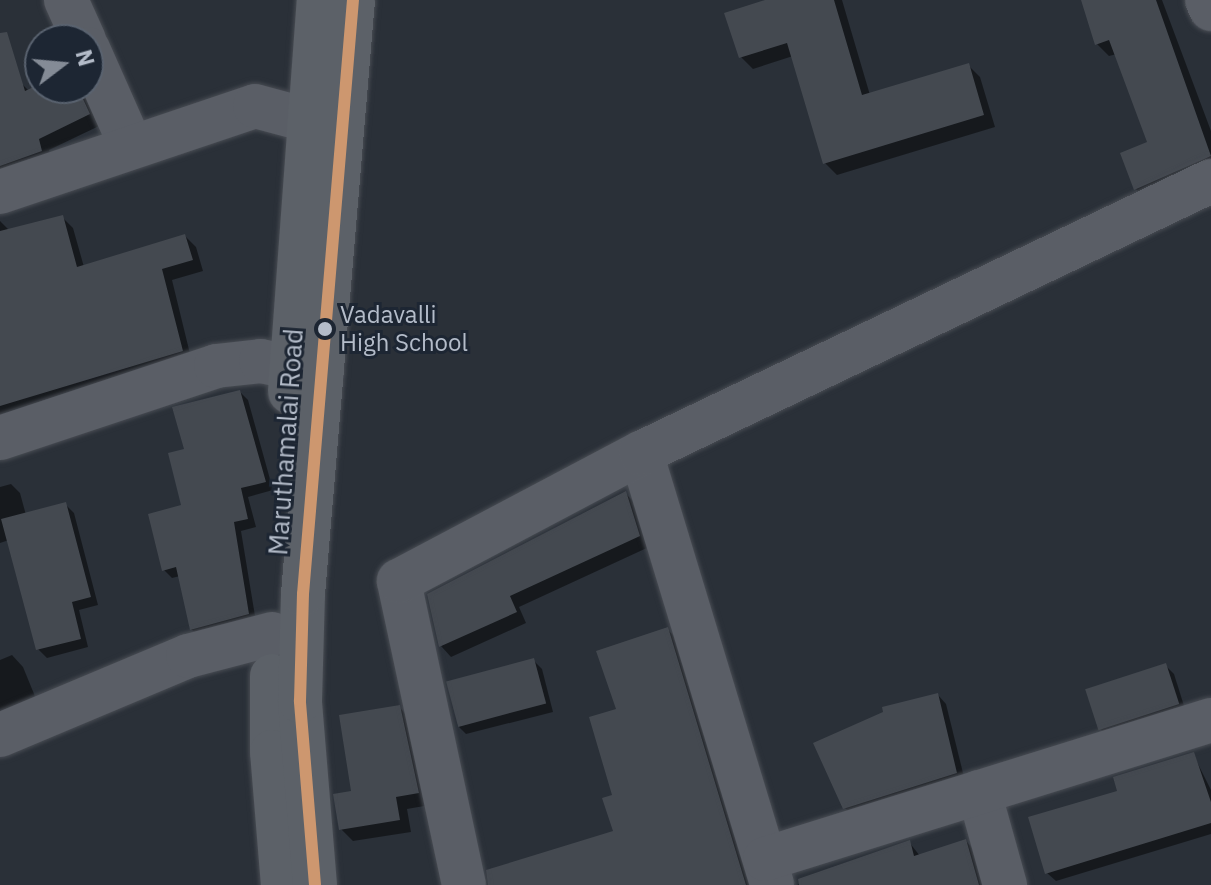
<!DOCTYPE html>
<style>
body{margin:0}
#map{position:relative;width:1211px;height:885px;overflow:hidden;background:#2a3038;font-family:"IBM Plex Sans",sans-serif}
div>[style]{position:absolute}
.shadow>*{inset:0;background:#0007}
.building>*{inset:0;background:#444950;transform-origin:0 0}
.roads{filter:drop-shadow(0 0 2px #484c53) drop-shadow(0 0 2px #484c53)}
.minor>*{height:44px;margin:-22px;padding:0 22px;transform-origin:22px;border-radius:22px;background:#5a5e66}
.major>*{height:44px;margin:-22px;padding:0 22px;transform-origin:22px;border-radius:22px;background:#5c6168}
.bus-1>*{height:12px;margin:-6px;padding:0 6px;transform-origin:6px;border-radius:6px;background:#cd976f}
.dots>*{width:22px;height:22px;translate:-50% -50%;box-sizing:border-box;border:4px solid #1d2633;border-radius:50%}
span{translate:-50% -50%;white-space:nowrap;text-align:center;line-height:1.15;-webkit-text-stroke:6px #1d2633;paint-order:stroke}
.bus-label{font-size:24px;color:#b4bcc9}
.left{translate:0 -50%;text-align:left}
.street-label{font-size:26px;color:#b4bcc9}
.north{position:absolute;left:24px;top:24px;width:80px;height:80px;box-sizing:border-box;background:#1d2633;border:2px solid #59626f;border-radius:50%;rotate:74deg;font-size:22px;font-weight:700;line-height:32px;text-align:center;color:#b4bcc9}
.north::after{content:'';display:block;margin:auto;width:28px;height:36px;background:#848b96;clip-path:polygon(50% 0,100% 100%,50% 72%,0 100%)}
</style>
<div id="map">
<div class="shadow">
<i style="clip-path:polygon(771px 0,842px 0,870px 95px,968px 65px,980px 77px,995px 127px,837px 175px,825px 163px,793px 56px,753px 69px,741px 57px)"></i>
<i style="clip-path:polygon(1083px 0,1162px 0,1211px 131px,1211px 172px,1148px 202px,1136px 189px,1150px 143px,1117px 54px,1109px 56px,1097px 44px)"></i>
<i style="clip-path:polygon(21px 83px,29px 91px,40px 86px,82px 88px,99px 126px,49px 150px,52px 162px,0 183px,0 89px)"></i>
<i style="clip-path:polygon(62px 217px,73px 228px,84px 267px,185px 236px,196px 247px,203px 271px,172px 280px,192px 362px,0 420px,0 221px,9px 230px)"></i>
<i style="clip-path:polygon(240px 392px,248px 400px,273px 490px,248px 497px,256px 527px,241px 531px,256px 622px,200px 637px,191px 629px,180px 576px,172px 578px,164px 570px,184px 507px,186px 451px)"></i>
<i style="clip-path:polygon(11px 484px,20px 493px,26px 515px,66px 505px,74px 513px,98px 605px,79px 610px,88px 647px,47px 658px,38px 649px,9px 540px,0 543px,0 487px)"></i>
<i style="clip-path:polygon(626px 494px,636px 504px,649px 547px,519px 607px,526px 623px,451px 657px,441px 646px)"></i>
<i style="clip-path:polygon(667px 629px,678px 640px,752px 885px,489px 885px,615px 832px,619px 710px)"></i>
<i style="clip-path:polygon(12px 655px,23px 667px,39px 706px,0 722px,0 660px)"></i>
<i style="clip-path:polygon(533px 660px,542px 669px,553px 712px,466px 734px,458px 726px)"></i>
<i style="clip-path:polygon(1165px 665px,1174px 674px,1186px 712px,1108px 737px,1100px 728px)"></i>
<i style="clip-path:polygon(938px 695px,946px 704px,965px 781px,853px 816px,844px 807px)"></i>
<i style="clip-path:polygon(399px 707px,412px 720px,430px 805px,407px 809px,411px 832px,353px 841px,341px 829px,353px 793px)"></i>
<i style="clip-path:polygon(1193px 754px,1211px 790px,1211px 834px,1056px 881px,1047px 873px,1120px 792px)"></i>
<i style="clip-path:polygon(966px 841px,976px 852px,985px 885px,797px 885px,909px 842px,920px 856px)"></i>
</div>
<div class="building">
<i style="clip-path:polygon(765px 0,834px 0,862px 95px,969px 63px,984px 115px,823px 164px,787px 43px,739px 58px,724px 13px)"></i>
<i style="clip-path:polygon(1081px 0,1156px 0,1211px 156px,1134px 190px,1120px 153px,1147px 142px,1109px 40px,1095px 45px)"></i>
<i style="clip-path:polygon(7px 32px,25px 91px,40px 84px,40px 88px,78px 88px,90px 114px,39px 139px,42px 151px,0 166px,0 33px)"></i>
<i style="clip-path:polygon(63px 215px,77px 267px,185px 234px,193px 260px,162px 269px,183px 351px,0 406px,0 231px)"></i>
<i style="clip-path:polygon(240px 390px,266px 482px,241px 488px,248px 519px,234px 522px,249px 614px,190px 630px,176px 567px,162px 571px,148px 514px,181px 505px,168px 453px,184px 449px,172px 407px)"></i>
<i style="clip-path:polygon(626px 491px,640px 536px,510px 596px,517px 612px,439px 647px,427px 594px)"></i>
<i style="clip-path:polygon(66px 502px,91px 597px,72px 602px,81px 639px,36px 650px,1px 519px)"></i>
<i style="clip-path:polygon(668px 627px,746px 885px,488px 885px,486px 870px,613px 831px,602px 798px,612px 795px,589px 717px,616px 709px,596px 651px)"></i>
<i style="left:534px;top:658px;width:47px;height:91px;rotate:75deg"></i>
<i style="left:1166px;top:663px;width:43px;height:85px;rotate:72deg"></i>
<i style="clip-path:polygon(938px 693px,957px 773px,843px 809px,813px 743px,883px 712px,882px 707px)"></i>
<i style="clip-path:polygon(400px 705px,419px 793px,396px 797px,400px 820px,339px 830px,333px 794px,351px 791px,339px 715px)"></i>
<i style="clip-path:polygon(1194px 752px,1211px 802px,1211px 823px,1045px 874px,1028px 817px,1117px 791px,1113px 777px)"></i>
<i style="clip-path:polygon(966px 839px,979px 885px,799px 885px,798px 879px,910px 840px,914px 856px)"></i>
</div>
<div class="roads">
<div class="minor">
<i style="left:66px;top:0;width:44px;rotate:65.8deg"></i>
<i style="left:1207px;top:0;width:10px;rotate:66deg"></i>
<i style="left:88px;top:49px;width:104px;rotate:66.1deg"></i>
<i style="left:0;top:192px;width:269px;rotate:-18.6deg"></i>
<i style="left:255px;top:106px;width:58px;rotate:15deg"></i>
<i style="left:311px;top:121px;width:34px;rotate:30deg"></i>
<i style="left:0;top:438px;width:228px;rotate:-18.4deg"></i>
<i style="left:216px;top:366px;width:45px;rotate:-6.3deg"></i>
<i style="left:261px;top:361px;width:62px;rotate:12deg"></i>
<i style="left:641px;top:453px;width:451px;rotate:73.1deg"></i>
<i style="left:0;top:735px;width:204px;rotate:-22.8deg"></i>
<i style="left:188px;top:656px;width:87px;rotate:-14.7deg"></i>
<i style="left:979px;top:792px;width:97px;rotate:74.4deg"></i>
<i style="left:765px;top:859px;width:467px;rotate:-17.3deg"></i>
<i style="left:464px;top:885px;width:311px;rotate:-102.1deg"></i>
<i style="left:399px;top:581px;width:274px;rotate:-27.9deg"></i>
<i style="left:641px;top:453px;width:632px;rotate:-25.51deg"></i>
</div>
<div class="major">
<i style="left:290px;top:392px;width:393px;rotate:-85.8deg"></i>
<i style="left:272px;top:676px;width:76px;rotate:90deg"></i>
<i style="left:272px;top:752px;width:133px;rotate:85.3deg"></i>
<i style="left:315px;top:885px;width:185px;rotate:-94.7deg"></i>
<i style="left:300px;top:701px;width:107px;rotate:-88.4deg"></i>
<i style="left:303px;top:594px;width:596px;rotate:-85.19deg"></i>
</div>
</div>
<div class="bus-1">
<i style="left:315px;top:885px;width:185px;rotate:-94.7deg"></i>
<i style="left:300px;top:701px;width:107px;rotate:-88.4deg"></i>
<i style="left:303px;top:594px;width:596px;rotate:-85.19deg"></i>
</div>
<div class="dots">
<i style="left:325px;top:329px;background:#b4bcc9"></i>
</div>
<div class="bus-label">
<span class="left" style="left:340px;top:329px">Vadavalli<br>High School</span>
</div>
<div class="street-label">
<span style="left:286px;top:442px;rotate:-86deg">Maruthamalai Road</span>
</div>
<div class="north">N</div>
</div>
